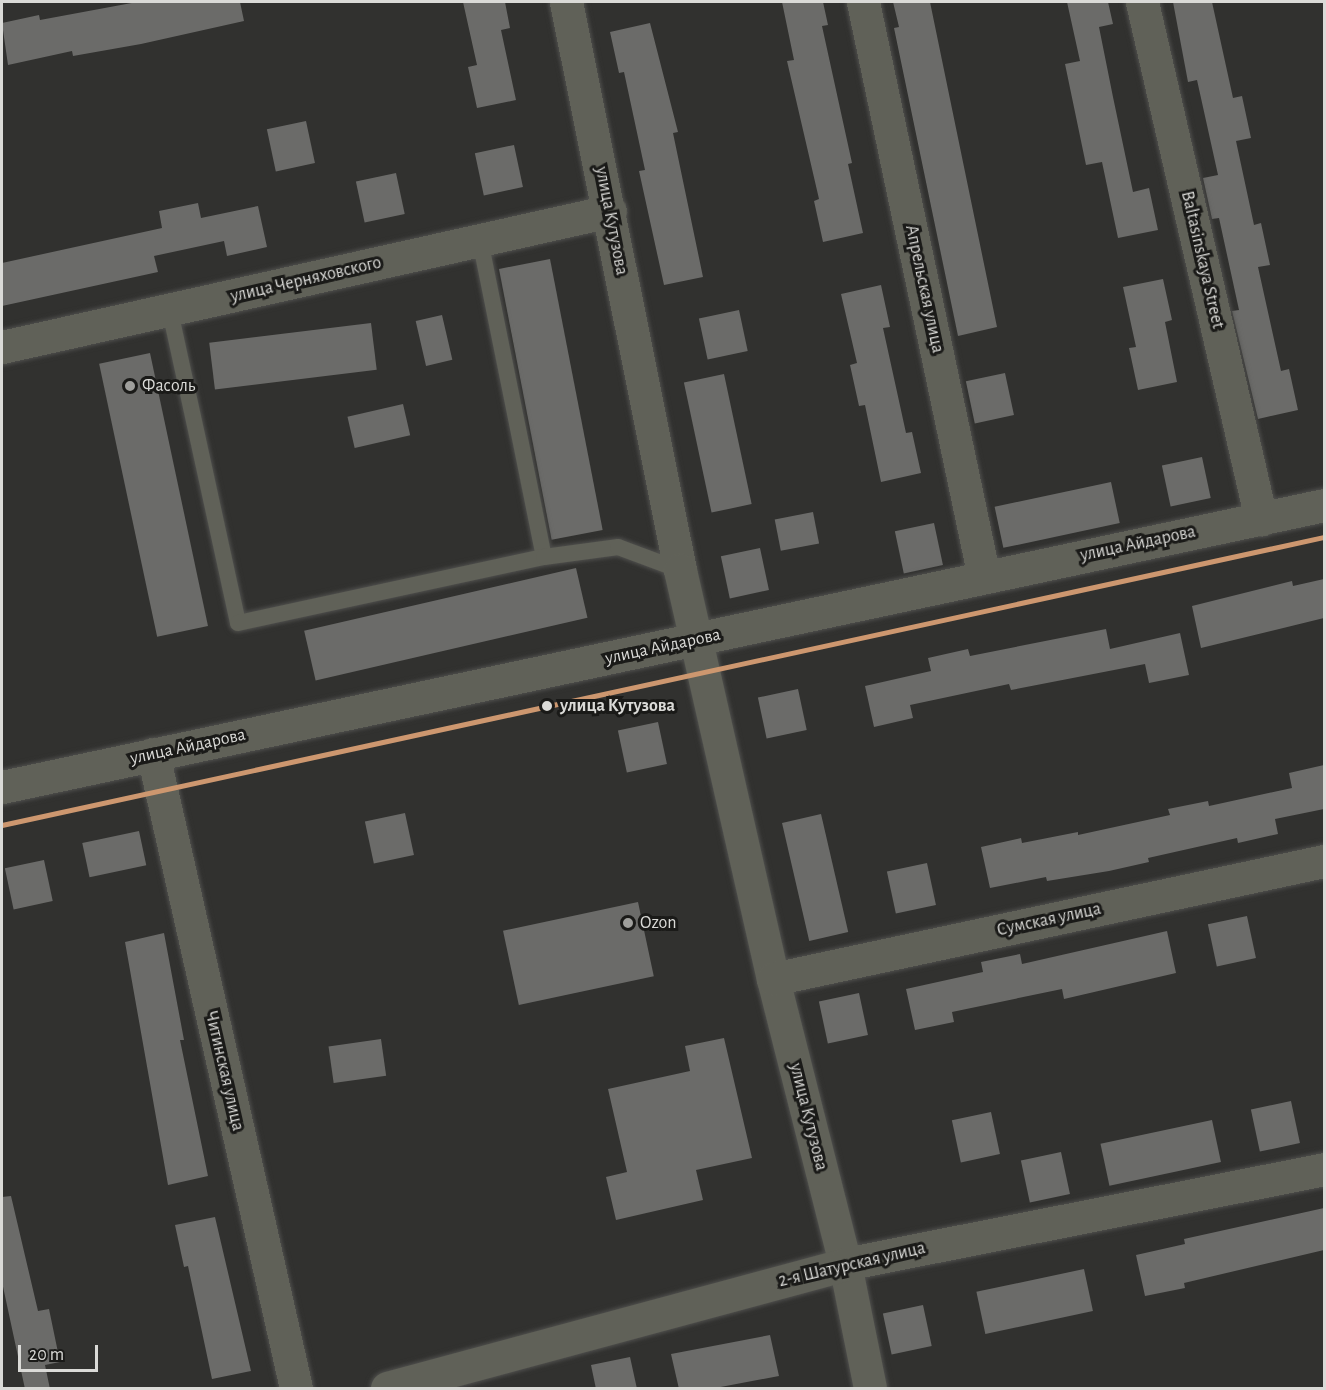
<!DOCTYPE html>
<meta charset="utf-8">
<style>
body{margin:0}
#map{position:relative;width:1326px;height:1390px;overflow:hidden;background:#31312f;font-family:"Alegreya Sans",sans-serif}
div>[style]{position:absolute}
.building>*{inset:0;background:#6b6b69;transform-origin:0 0}
.roads{filter:drop-shadow(0 0 2px #4f4f4d) drop-shadow(0 0 2px #4f4f4d)}
.lane>*{height:16px;margin:-8px;padding:0 8px;transform-origin:8px;border-radius:8px;background:#606158}
.street>*{height:33px;margin:-16.5px;padding:0 16.5px;transform-origin:16.5px;border-radius:16.5px;background:#606158}
.tram-1>*{height:4.5px;margin:-2.25px;padding:0 2.25px;transform-origin:2.25px;border-radius:2.25px;background:#cd976f}
.dots>*{width:16px;height:16px;translate:-50% -50%;box-sizing:border-box;border:3px solid #1a1a18;border-radius:50%}
span{translate:-50% -50%;white-space:nowrap;text-align:center;line-height:1.15;-webkit-text-stroke:6px #1a1a18;paint-order:stroke}
.street-label{font-size:18px;color:#dadad7}
.poi-label{font-size:18px;color:#dadad7}
.left{translate:0 -50%;text-align:left}
.stop-label{font-size:18px;color:#dadad7;font-weight:700}
.frame{position:absolute;inset:0;border:3px solid #dadad7;pointer-events:none}
.scale{position:absolute;left:18px;top:1345px;width:80px;height:27px;box-sizing:border-box;border:3px solid #dadad7;border-top:0;padding-left:8px;font-size:18px;line-height:21px;white-space:nowrap;color:#dadad7;-webkit-text-stroke:4px #1a1a18;paint-order:stroke}
</style>
<div id="map">
<div class="building">
<i style="clip-path:polygon(137px 2px,240px 2px,244px 21px,141px 44px,73px 56px,72px 51px,8px 65px,2px 23px,39px 15px,40px 20px)"></i>
<i style="clip-path:polygon(463px 2px,505px 2px,510px 28px,501px 30px,516px 100px,477px 108px,468px 67px,477px 65px)"></i>
<i style="clip-path:polygon(782px 2px,823px 2px,828px 25px,822px 26px,852px 163px,848px 164px,863px 233px,823px 242px,814px 201px,819px 199px,787px 61px,794px 60px)"></i>
<i style="clip-path:polygon(893px 2px,930px 2px,997px 327px,958px 336px,894px 28px,899px 27px)"></i>
<i style="clip-path:polygon(1067px 2px,1108px 2px,1113px 24px,1099px 27px,1113px 97px,1133px 192px,1149px 188px,1158px 230px,1118px 238px,1102px 162px,1086px 165px,1065px 64px,1080px 61px)"></i>
<i style="clip-path:polygon(1173px 2px,1212px 2px,1233px 98px,1242px 96px,1251px 138px,1236px 141px,1254px 225px,1261px 223px,1270px 265px,1258px 267px,1281px 371px,1289px 369px,1298px 410px,1258px 419px,1232px 311px,1239px 310px,1219px 218px,1212px 219px,1203px 178px,1218px 175px,1197px 80px,1188px 82px)"></i>
<i style="clip-path:polygon(650px 23px,678px 132px,673px 133px,703px 277px,664px 285px,639px 171px,645px 170px,624px 72px,619px 73px,610px 32px)"></i>
<i style="left:306px;top:121px;width:43px;height:40px;rotate:78deg"></i>
<i style="left:514px;top:145px;width:43px;height:40px;rotate:78deg"></i>
<i style="left:396px;top:173px;width:42px;height:41px;rotate:78deg"></i>
<i style="clip-path:polygon(198px 203px,201px 218px,258px 206px,267px 247px,227px 256px,224px 241px,154px 256px,158px 272px,2px 306px,2px 263px,162px 228px,159px 211px)"></i>
<i style="left:550px;top:259px;width:276px;height:52px;rotate:79deg"></i>
<i style="clip-path:polygon(1163px 279px,1172px 320px,1165px 322px,1177px 382px,1138px 390px,1129px 348px,1136px 347px,1123px 287px)"></i>
<i style="clip-path:polygon(881px 285px,890px 327px,883px 328px,906px 433px,912px 432px,921px 473px,881px 482px,865px 405px,859px 406px,850px 365px,857px 363px,841px 294px)"></i>
<i style="left:739px;top:310px;width:42px;height:41px;rotate:78deg"></i>
<i style="left:442px;top:315px;width:46px;height:27px;rotate:77deg"></i>
<i style="left:371px;top:323px;width:47px;height:163px;rotate:83deg"></i>
<i style="left:150px;top:353px;width:279px;height:52px;rotate:78deg"></i>
<i style="left:1005px;top:373px;width:43px;height:40px;rotate:78deg"></i>
<i style="left:724px;top:374px;width:133px;height:41px;rotate:78deg"></i>
<i style="left:403px;top:404px;width:32px;height:57px;rotate:77deg"></i>
<i style="left:1202px;top:457px;width:42px;height:41px;rotate:78deg"></i>
<i style="left:1111px;top:482px;width:42px;height:119px;rotate:78deg"></i>
<i style="left:813px;top:512px;width:32px;height:39px;rotate:79deg"></i>
<i style="left:934px;top:523px;width:43px;height:40px;rotate:78deg"></i>
<i style="left:760px;top:548px;width:43px;height:40px;rotate:78deg"></i>
<i style="left:576px;top:568px;width:51px;height:279px;rotate:77deg"></i>
<i style="clip-path:polygon(1324px 579px,1324px 618px,1201px 648px,1192px 606px,1292px 581px,1293px 586px)"></i>
<i style="clip-path:polygon(1106px 629px,1110px 649px,1180px 633px,1189px 675px,1149px 683px,1145px 664px,1011px 690px,1009px 684px,910px 705px,913px 718px,874px 727px,865px 686px,931px 671px,928px 658px,968px 649px,970px 656px)"></i>
<i style="left:798px;top:689px;width:42px;height:41px;rotate:78deg"></i>
<i style="left:658px;top:722px;width:43px;height:41px;rotate:78deg"></i>
<i style="clip-path:polygon(1324px 765px,1324px 809px,1275px 819px,1278px 834px,1238px 843px,1237px 838px,1148px 858px,1149px 862px,1109px 871px,1047px 881px,1046px 877px,990px 888px,981px 847px,1021px 838px,1022px 843px,1078px 832px,1078px 835px,1170px 815px,1168px 809px,1208px 801px,1209px 806px,1292px 788px,1289px 773px)"></i>
<i style="left:405px;top:813px;width:43px;height:41px;rotate:78deg"></i>
<i style="left:821px;top:814px;width:121px;height:40px;rotate:77deg"></i>
<i style="left:139px;top:831px;width:35px;height:58px;rotate:78deg"></i>
<i style="left:44px;top:860px;width:42px;height:40px;rotate:78deg"></i>
<i style="left:927px;top:863px;width:43px;height:41px;rotate:78deg"></i>
<i style="left:638px;top:902px;width:76px;height:138px;rotate:78deg"></i>
<i style="left:1247px;top:916px;width:43px;height:40px;rotate:78deg"></i>
<i style="clip-path:polygon(1167px 931px,1176px 973px,1064px 999px,1062px 989px,952px 1012px,954px 1022px,915px 1030px,906px 989px,983px 972px,981px 962px,1020px 954px,1022px 964px)"></i>
<i style="clip-path:polygon(164px 933px,184px 1040px,180px 1040px,208px 1176px,168px 1185px,125px 942px)"></i>
<i style="left:859px;top:993px;width:43px;height:41px;rotate:78deg"></i>
<i style="clip-path:polygon(724px 1038px,752px 1158px,696px 1170px,703px 1200px,616px 1220px,606px 1177px,627px 1172px,608px 1089px,690px 1071px,685px 1046px)"></i>
<i style="left:381px;top:1039px;width:37px;height:53px;rotate:82deg"></i>
<i style="left:1291px;top:1101px;width:43px;height:41px;rotate:78deg"></i>
<i style="left:991px;top:1112px;width:43px;height:40px;rotate:78deg"></i>
<i style="left:1212px;top:1120px;width:43px;height:114px;rotate:78deg"></i>
<i style="left:1061px;top:1152px;width:43px;height:41px;rotate:78deg"></i>
<i style="clip-path:polygon(11px 1196px,38px 1311px,49px 1309px,60px 1362px,45px 1365px,50px 1389px,25px 1389px,2px 1282px,2px 1197px)"></i>
<i style="clip-path:polygon(1324px 1208px,1324px 1250px,1184px 1283px,1185px 1288px,1145px 1296px,1136px 1255px,1185px 1244px,1184px 1239px)"></i>
<i style="clip-path:polygon(215px 1217px,251px 1371px,212px 1379px,188px 1266px,184px 1267px,175px 1225px)"></i>
<i style="left:1084px;top:1269px;width:43px;height:110px;rotate:78deg"></i>
<i style="left:923px;top:1305px;width:42px;height:41px;rotate:78deg"></i>
<i style="clip-path:polygon(770px 1335px,779px 1376px,710px 1389px,679px 1389px,671px 1354px)"></i>
<i style="clip-path:polygon(630px 1357px,637px 1389px,596px 1389px,591px 1365px)"></i>
</div>
<div class="roads">
<div class="lane">
<i style="left:480px;top:240px;width:323px;rotate:78.6deg"></i>
<i style="left:170px;top:311px;width:319px;rotate:77.7deg"></i>
<i style="left:238px;top:623px;width:313px;rotate:-12.2deg"></i>
<i style="left:544px;top:557px;width:75px;rotate:-7.7deg"></i>
<i style="left:618px;top:547px;width:66px;rotate:20.4deg"></i>
</div>
<div class="street">
<i style="left:566px;top:2px;width:579px;rotate:78.65deg"></i>
<i style="left:680px;top:570px;width:419px;rotate:77.2deg"></i>
<i style="left:773px;top:979px;width:294px;rotate:75.8deg"></i>
<i style="left:845px;top:1264px;width:126px;rotate:78.6deg"></i>
<i style="left:863px;top:2px;width:588px;rotate:78.12deg"></i>
<i style="left:1142px;top:2px;width:531px;rotate:77.04deg"></i>
<i style="left:2px;top:347px;width:623px;rotate:-12.61deg"></i>
<i style="left:153px;top:754px;width:650px;rotate:77.29deg"></i>
<i style="left:2px;top:787px;width:1352px;rotate:-12.04deg"></i>
<i style="left:773px;top:979px;width:563px;rotate:-12.09deg"></i>
<i style="left:387px;top:1388px;width:474px;rotate:-15.1deg"></i>
<i style="left:845px;top:1264px;width:488px;rotate:-11.2deg"></i>
</div>
</div>
<div class="tram-1">
<i style="left:2px;top:825px;width:1353px;rotate:-12.29deg"></i>
</div>
<div class="dots">
<i style="left:130px;top:386px;background:#9f9f9c"></i>
<i style="left:547px;top:706px;background:#dadad7"></i>
<i style="left:628px;top:923px;background:#9f9f9c"></i>
</div>
<div class="street-label">
<span style="left:611px;top:221px;rotate:79deg">улица Кутузова</span>
<span style="left:1202px;top:260px;rotate:77deg">Baltasinskaya Street</span>
<span style="left:306px;top:280px;rotate:-13deg">улица Черняховского</span>
<span style="left:924px;top:289px;rotate:78deg">Апрельская улица</span>
<span style="left:1138px;top:544px;rotate:-12deg">улица Айдарова</span>
<span style="left:663px;top:647px;rotate:-12deg">улица Айдарова</span>
<span style="left:188px;top:747px;rotate:-12deg">улица Айдарова</span>
<span style="left:1049px;top:920px;rotate:-12deg">Сумская улица</span>
<span style="left:224px;top:1071px;rotate:77deg">Читинская улица</span>
<span style="left:808px;top:1117px;rotate:76deg">улица Кутузова</span>
<span style="left:852px;top:1265px;rotate:-13deg">2-я Шатурская улица</span>
</div>
<div class="poi-label">
<span class="left" style="left:142px;top:386px">Фасоль</span>
<span class="left" style="left:640px;top:923px">Ozon</span>
</div>
<div class="stop-label">
<span class="left" style="left:560px;top:706px">улица Кутузова</span>
</div>
<div class="frame"></div>
<div class="scale">20 m</div>
</div>
